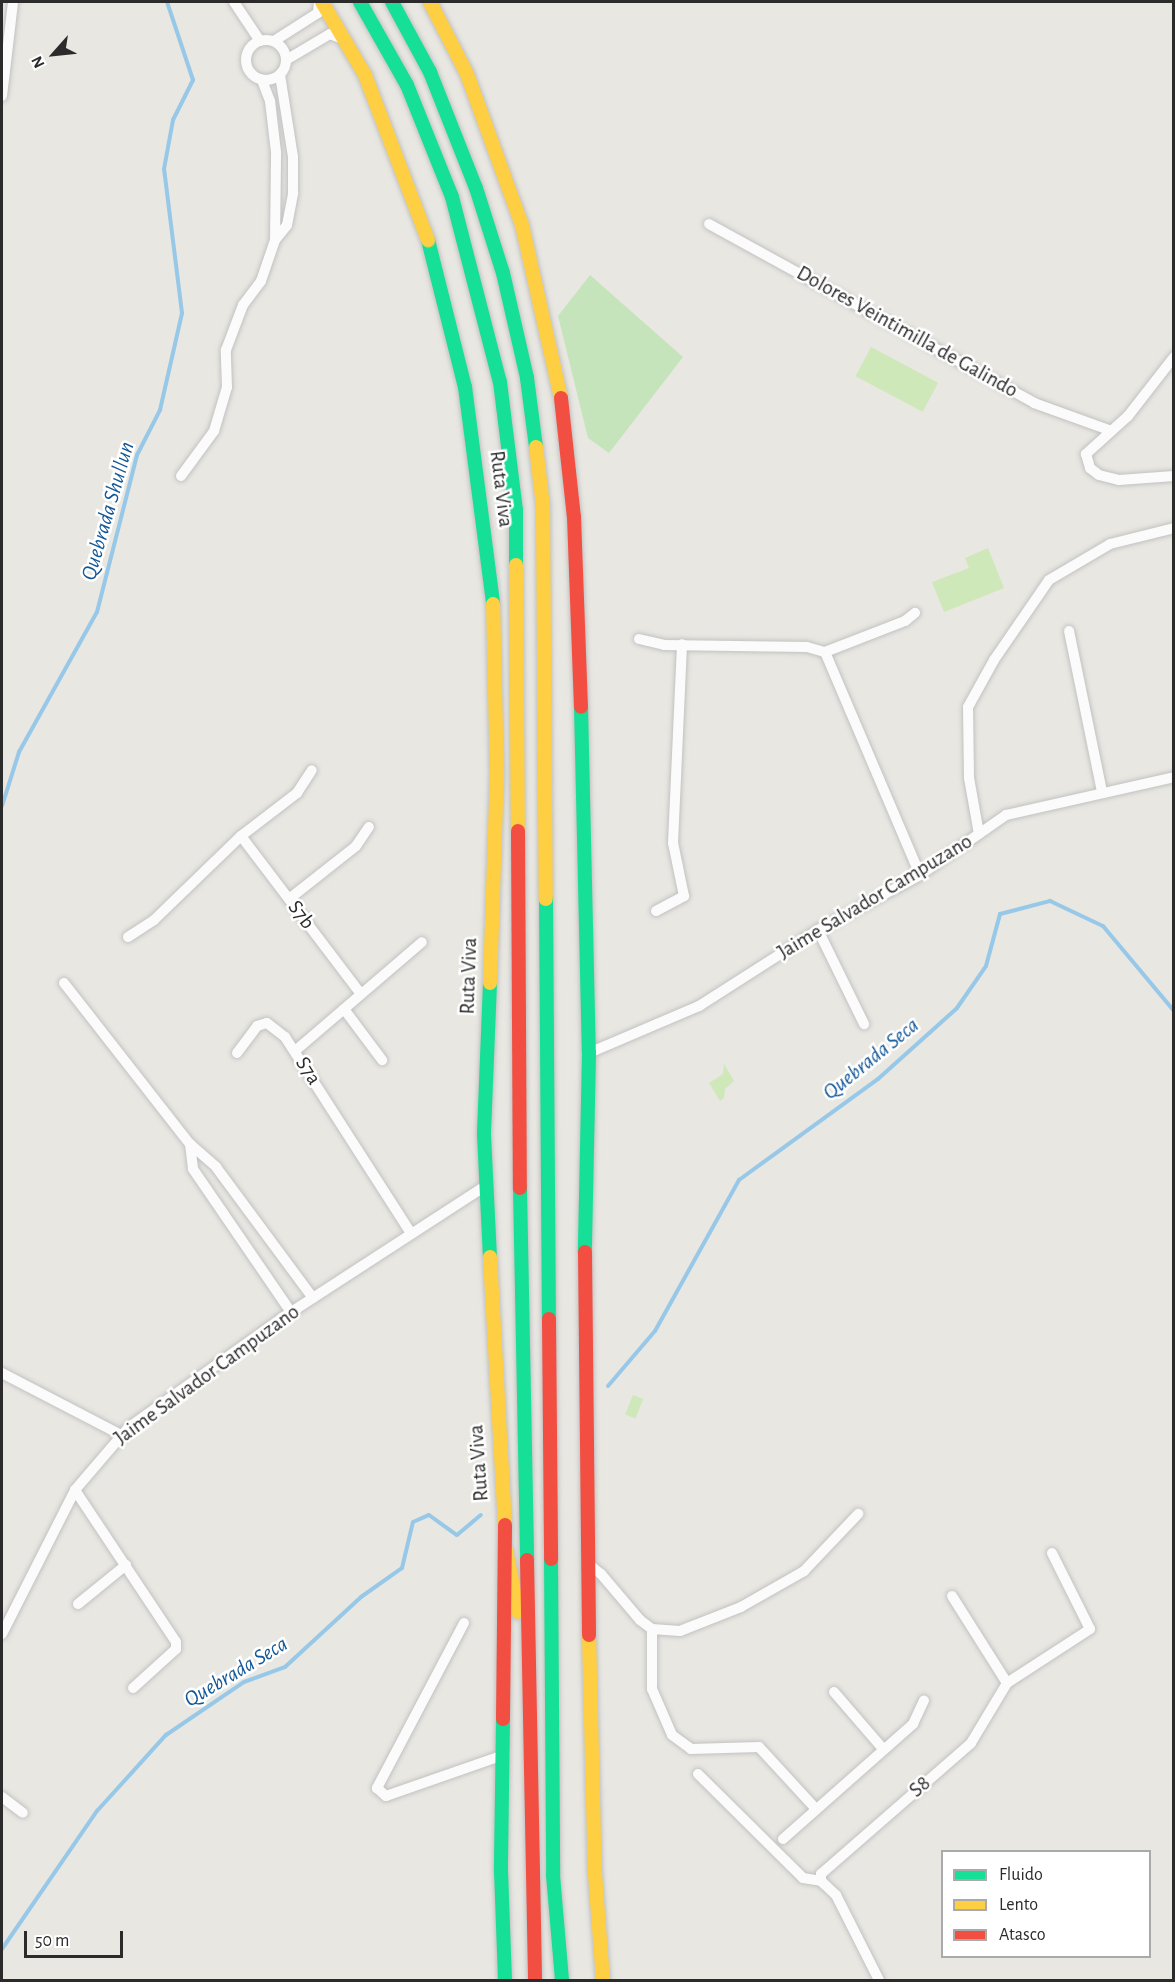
<!DOCTYPE html>
<style>
body{margin:0}
#map{position:relative;width:1175px;height:1982px;overflow:hidden;background:#e8e7e2;font-family:"Alegreya Sans",sans-serif}
div>[style]{position:absolute}
.green>*{inset:0;background:#c6e4bc}
.pitch>*{inset:0;background:#cfe8b9;transform-origin:0 0}
.stream>*{height:4px;margin:-2px;padding:0 2px;transform-origin:2px;border-radius:2px;background:#97c8e8}
.roads{filter:drop-shadow(0 0 2px #c2c2c2) drop-shadow(0 0 2px #c2c2c2)}
.street>*{height:10px;margin:-5px;padding:0 5px;transform-origin:5px;border-radius:5px;background:#fcfbfb}
.street>.ring{margin:-5px;padding:0;box-sizing:content-box;background:none;border:10px solid #fcfbfb;border-radius:50%}
.fast>*{height:14px;margin:-7px;padding:0 7px;transform-origin:7px;border-radius:7px;background:#16e098}
.slow>*{height:14px;margin:-7px;padding:0 7px;transform-origin:7px;border-radius:7px;background:#ffcf43}
.jam>*{height:14px;margin:-7px;padding:0 7px;transform-origin:7px;border-radius:7px;background:#f24e42}
span{translate:-50% -50%;white-space:nowrap;text-align:center;line-height:1.15;-webkit-text-stroke:5px #fff;paint-order:stroke}
.street-label{font-size:21px;color:#2b2b2b}
.water-label{font-size:22px;color:#125798;font-style:italic}
.frame{position:absolute;inset:0;border:3px solid #2b2b2b;pointer-events:none}
.legend{position:absolute;left:941px;top:1850px;width:210px;height:108px;box-sizing:border-box;background:#fff;border:2px solid #aaa;margin:0;padding:8px 10px;list-style:none;font-size:18px;color:#2b2b2b}
.legend li{display:flex;align-items:center;gap:12px;height:30px}
.legend b{width:30px;border:2px solid #aaa}
.north{position:absolute;left:24px;top:24px;width:60px;height:60px;-webkit-text-stroke:4px #fff;paint-order:stroke;rotate:243deg;font-size:16px;font-weight:700;line-height:24px;text-align:center;color:#2b2b2b}
.north::after{content:'';display:block;margin:auto;width:21px;height:27px;background:#2b2b2b;clip-path:polygon(50% 0,100% 100%,50% 72%,0 100%)}
.scale{position:absolute;left:24px;top:1931px;width:99px;height:27px;box-sizing:border-box;border:3px solid #2b2b2b;border-top:0;padding-left:8px;font-size:18px;line-height:21px;white-space:nowrap;color:#2b2b2b;-webkit-text-stroke:4px #fff;paint-order:stroke}
</style>
<div id="map">
<div class="green">
<i style="clip-path:polygon(590px 275px,683px 357px,609px 453px,588px 438px,558px 316px)"></i>
</div>
<div class="pitch">
<i style="left:871px;top:347px;width:76px;height:33px;rotate:28deg"></i>
<i style="clip-path:polygon(988px 548px,1004px 588px,944px 612px,932px 582px,969px 568px,965px 558px)"></i>
<i style="clip-path:polygon(724px 1064px,734px 1081px,725px 1089px,724px 1098px,720px 1101px,709px 1083px,723px 1074px)"></i>
<i style="left:633px;top:1395px;width:11px;height:21px;rotate:22deg"></i>
</div>
<div class="stream">
<i style="left:2px;top:806px;width:57px;rotate:-72.5deg"></i>
<i style="left:19px;top:752px;width:160px;rotate:-60.9deg"></i>
<i style="left:97px;top:612px;width:162px;rotate:-75.7deg"></i>
<i style="left:137px;top:455px;width:51px;rotate:-62.9deg"></i>
<i style="left:160px;top:410px;width:99px;rotate:-77.2deg"></i>
<i style="left:182px;top:313px;width:145px;rotate:-97.1deg"></i>
<i style="left:164px;top:169px;width:50px;rotate:-79.6deg"></i>
<i style="left:173px;top:120px;width:45px;rotate:-63.4deg"></i>
<i style="left:193px;top:80px;width:82px;rotate:-108.4deg"></i>
<i style="left:608px;top:1386px;width:72px;rotate:-49.5deg"></i>
<i style="left:655px;top:1331px;width:173px;rotate:-60.9deg"></i>
<i style="left:739px;top:1180px;width:172px;rotate:-36deg"></i>
<i style="left:878px;top:1079px;width:106px;rotate:-41.9deg"></i>
<i style="left:957px;top:1008px;width:51px;rotate:-55.4deg"></i>
<i style="left:986px;top:966px;width:54px;rotate:-74.9deg"></i>
<i style="left:1000px;top:914px;width:52px;rotate:-14.6deg"></i>
<i style="left:1050px;top:901px;width:59px;rotate:25.3deg"></i>
<i style="left:1103px;top:926px;width:111px;rotate:50.1deg"></i>
<i style="left:2px;top:1949px;width:168px;rotate:-55.5deg"></i>
<i style="left:97px;top:1811px;width:103px;rotate:-47.8deg"></i>
<i style="left:166px;top:1735px;width:94px;rotate:-34.2deg"></i>
<i style="left:244px;top:1682px;width:44px;rotate:-20.1deg"></i>
<i style="left:285px;top:1667px;width:103px;rotate:-42.6deg"></i>
<i style="left:361px;top:1597px;width:50px;rotate:-35.3deg"></i>
<i style="left:402px;top:1568px;width:47px;rotate:-76.6deg"></i>
<i style="left:413px;top:1522px;width:17px;rotate:-24deg"></i>
<i style="left:429px;top:1515px;width:34px;rotate:36deg"></i>
<i style="left:457px;top:1535px;width:31px;rotate:-40deg"></i>
</div>
<div class="roads">
<div class="street">
<i style="left:234px;top:2px;width:47px;rotate:56.3deg"></i>
<i class="ring" style="left:246px;top:40px;width:30px;height:30px"></i>
<i style="left:274px;top:41px;width:52px;rotate:-32.5deg"></i>
<i style="left:318px;top:13px;width:11px;rotate:-85deg"></i>
<i style="left:286px;top:60px;width:51px;rotate:-30.6deg"></i>
<i style="left:330px;top:34px;width:14px;rotate:21deg"></i>
<i style="left:2px;top:96px;width:95px;rotate:-83.3deg"></i>
<i style="left:709px;top:224px;width:371px;rotate:28.8deg"></i>
<i style="left:1034px;top:403px;width:80px;rotate:19.8deg"></i>
<i style="left:275px;top:240px;width:19px;rotate:-51deg"></i>
<i style="left:287px;top:225px;width:33px;rotate:-79deg"></i>
<i style="left:293px;top:193px;width:36px;rotate:-90deg"></i>
<i style="left:293px;top:157px;width:83px;rotate:-99deg"></i>
<i style="left:1174px;top:357px;width:75px;rotate:127.9deg"></i>
<i style="left:1128px;top:416px;width:57px;rotate:137.9deg"></i>
<i style="left:1086px;top:454px;width:15px;rotate:74deg"></i>
<i style="left:1090px;top:468px;width:11px;rotate:38deg"></i>
<i style="left:1099px;top:475px;width:21px;rotate:14deg"></i>
<i style="left:1119px;top:480px;width:55px;rotate:-4.2deg"></i>
<i style="left:181px;top:476px;width:56px;rotate:-53.7deg"></i>
<i style="left:214px;top:431px;width:46px;rotate:-73.5deg"></i>
<i style="left:227px;top:387px;width:37px;rotate:-92deg"></i>
<i style="left:226px;top:350px;width:48px;rotate:-69.3deg"></i>
<i style="left:243px;top:305px;width:30px;rotate:-53deg"></i>
<i style="left:261px;top:281px;width:43px;rotate:-71.1deg"></i>
<i style="left:275px;top:240px;width:88px;rotate:-89.3deg"></i>
<i style="left:276px;top:152px;width:51px;rotate:-96.7deg"></i>
<i style="left:270px;top:101px;width:22px;rotate:-111deg"></i>
<i style="left:1069px;top:631px;width:164px;rotate:78.4deg"></i>
<i style="left:639px;top:639px;width:26px;rotate:13deg"></i>
<i style="left:664px;top:645px;width:143px;rotate:0.8deg"></i>
<i style="left:807px;top:647px;width:19px;rotate:16deg"></i>
<i style="left:825px;top:652px;width:86px;rotate:-21.2deg"></i>
<i style="left:905px;top:621px;width:13px;rotate:-39deg"></i>
<i style="left:825px;top:652px;width:242px;rotate:66.9deg"></i>
<i style="left:979px;top:834px;width:57px;rotate:-100.1deg"></i>
<i style="left:969px;top:778px;width:71px;rotate:-90.8deg"></i>
<i style="left:968px;top:707px;width:54px;rotate:-61deg"></i>
<i style="left:994px;top:660px;width:97px;rotate:-55.5deg"></i>
<i style="left:1049px;top:580px;width:71px;rotate:-30.5deg"></i>
<i style="left:1110px;top:544px;width:66px;rotate:-14deg"></i>
<i style="left:241px;top:836px;width:198px;rotate:52.8deg"></i>
<i style="left:289px;top:899px;width:85px;rotate:-38.3deg"></i>
<i style="left:356px;top:846px;width:23px;rotate:-56deg"></i>
<i style="left:656px;top:911px;width:32px;rotate:-28deg"></i>
<i style="left:684px;top:896px;width:54px;rotate:-101.7deg"></i>
<i style="left:673px;top:843px;width:199px;rotate:-87.4deg"></i>
<i style="left:818px;top:930px;width:105px;rotate:63.9deg"></i>
<i style="left:128px;top:937px;width:31px;rotate:-33deg"></i>
<i style="left:154px;top:920px;width:121px;rotate:-44deg"></i>
<i style="left:241px;top:836px;width:71px;rotate:-37.5deg"></i>
<i style="left:297px;top:793px;width:27px;rotate:-57deg"></i>
<i style="left:64px;top:983px;width:204px;rotate:52deg"></i>
<i style="left:190px;top:1144px;width:35px;rotate:41deg"></i>
<i style="left:216px;top:1167px;width:163px;rotate:53.5deg"></i>
<i style="left:344px;top:1009px;width:64px;rotate:53.3deg"></i>
<i style="left:295px;top:1051px;width:167px;rotate:-40.6deg"></i>
<i style="left:237px;top:1053px;width:34px;rotate:-53deg"></i>
<i style="left:257px;top:1026px;width:10px;rotate:-17deg"></i>
<i style="left:267px;top:1023px;width:23px;rotate:38deg"></i>
<i style="left:285px;top:1037px;width:233px;rotate:57.3deg"></i>
<i style="left:589px;top:1053px;width:120px;rotate:-23.1deg"></i>
<i style="left:699px;top:1006px;width:141px;rotate:-32.6deg"></i>
<i style="left:818px;top:930px;width:116px;rotate:-28.3deg"></i>
<i style="left:920px;top:875px;width:105px;rotate:-34.9deg"></i>
<i style="left:1006px;top:815px;width:172px;rotate:-12.7deg"></i>
<i style="left:190px;top:1144px;width:25px;rotate:83deg"></i>
<i style="left:193px;top:1169px;width:173px;rotate:55.6deg"></i>
<i style="left:2px;top:1373px;width:134px;rotate:27.5deg"></i>
<i style="left:75px;top:1490px;width:182px;rotate:56.4deg"></i>
<i style="left:176px;top:1642px;width:7px;rotate:90deg"></i>
<i style="left:176px;top:1649px;width:58px;rotate:137.8deg"></i>
<i style="left:587px;top:1563px;width:18px;rotate:38deg"></i>
<i style="left:601px;top:1574px;width:60px;rotate:49.7deg"></i>
<i style="left:640px;top:1620px;width:15px;rotate:37deg"></i>
<i style="left:652px;top:1629px;width:28px;rotate:4deg"></i>
<i style="left:680px;top:1631px;width:66px;rotate:-21.5deg"></i>
<i style="left:741px;top:1607px;width:73px;rotate:-29.7deg"></i>
<i style="left:804px;top:1571px;width:79px;rotate:-46.5deg"></i>
<i style="left:952px;top:1596px;width:103px;rotate:57.7deg"></i>
<i style="left:78px;top:1604px;width:62px;rotate:-39.1deg"></i>
<i style="left:464px;top:1623px;width:187px;rotate:117.8deg"></i>
<i style="left:377px;top:1788px;width:12px;rotate:42deg"></i>
<i style="left:386px;top:1796px;width:125px;rotate:-19.2deg"></i>
<i style="left:652px;top:1629px;width:60px;rotate:90deg"></i>
<i style="left:652px;top:1689px;width:50px;rotate:66.5deg"></i>
<i style="left:672px;top:1735px;width:24px;rotate:36deg"></i>
<i style="left:691px;top:1749px;width:68px;rotate:-1.7deg"></i>
<i style="left:759px;top:1747px;width:84px;rotate:47.4deg"></i>
<i style="left:2px;top:1634px;width:161px;rotate:-63.1deg"></i>
<i style="left:75px;top:1490px;width:82px;rotate:-49.5deg"></i>
<i style="left:128px;top:1428px;width:189px;rotate:-35.5deg"></i>
<i style="left:282px;top:1318px;width:242px;rotate:-33deg"></i>
<i style="left:834px;top:1692px;width:75px;rotate:49.3deg"></i>
<i style="left:698px;top:1774px;width:148px;rotate:44.7deg"></i>
<i style="left:803px;top:1878px;width:18px;rotate:9deg"></i>
<i style="left:821px;top:1881px;width:21px;rotate:43deg"></i>
<i style="left:836px;top:1895px;width:95px;rotate:63.2deg"></i>
<i style="left:2px;top:1797px;width:26px;rotate:37deg"></i>
<i style="left:783px;top:1839px;width:174px;rotate:-41.5deg"></i>
<i style="left:913px;top:1724px;width:26px;rotate:-65deg"></i>
<i style="left:821px;top:1881px;width:7px;rotate:-90deg"></i>
<i style="left:821px;top:1874px;width:199px;rotate:-41.1deg"></i>
<i style="left:971px;top:1743px;width:70px;rotate:-59deg"></i>
<i style="left:1007px;top:1683px;width:99px;rotate:-33deg"></i>
<i style="left:1090px;top:1629px;width:85px;rotate:-116.6deg"></i>
</div>
<div class="fast">
<i style="left:360px;top:2px;width:95px;rotate:60.5deg"></i>
<i style="left:407px;top:85px;width:121px;rotate:68.1deg"></i>
<i style="left:452px;top:197px;width:191px;rotate:75.5deg"></i>
<i style="left:500px;top:382px;width:129px;rotate:82.9deg"></i>
<i style="left:516px;top:510px;width:55px;rotate:90deg"></i>
<i style="left:392px;top:2px;width:80px;rotate:61.5deg"></i>
<i style="left:430px;top:72px;width:125px;rotate:68.4deg"></i>
<i style="left:476px;top:188px;width:89px;rotate:72.4deg"></i>
<i style="left:503px;top:273px;width:108px;rotate:77.1deg"></i>
<i style="left:527px;top:378px;width:70px;rotate:82.6deg"></i>
<i style="left:428px;top:240px;width:152px;rotate:75.9deg"></i>
<i style="left:465px;top:387px;width:219px;rotate:82.6deg"></i>
<i style="left:581px;top:707px;width:346px;rotate:88.7deg"></i>
<i style="left:589px;top:1053px;width:199px;rotate:91.2deg"></i>
<i style="left:546px;top:899px;width:420px;rotate:89.6deg"></i>
<i style="left:490px;top:983px;width:152px;rotate:92.3deg"></i>
<i style="left:484px;top:1135px;width:122px;rotate:87.2deg"></i>
<i style="left:520px;top:1188px;width:372px;rotate:88.9deg"></i>
<i style="left:551px;top:1559px;width:316px;rotate:89.6deg"></i>
<i style="left:553px;top:1875px;width:105px;rotate:85.1deg"></i>
<i style="left:503px;top:1719px;width:152px;rotate:90.8deg"></i>
<i style="left:501px;top:1871px;width:109px;rotate:87.9deg"></i>
</div>
<div class="slow">
<i style="left:322px;top:2px;width:85px;rotate:59.5deg"></i>
<i style="left:365px;top:75px;width:177px;rotate:69.1deg"></i>
<i style="left:430px;top:2px;width:81px;rotate:62.8deg"></i>
<i style="left:467px;top:74px;width:161px;rotate:70deg"></i>
<i style="left:522px;top:225px;width:177px;rotate:77.3deg"></i>
<i style="left:536px;top:447px;width:59px;rotate:83.2deg"></i>
<i style="left:543px;top:506px;width:393px;rotate:89.6deg"></i>
<i style="left:516px;top:565px;width:266px;rotate:89.6deg"></i>
<i style="left:490px;top:983px;width:206px;rotate:-88.1deg"></i>
<i style="left:497px;top:777px;width:173px;rotate:-91.3deg"></i>
<i style="left:490px;top:1257px;width:268px;rotate:86.8deg"></i>
<i style="left:506px;top:1550px;width:63px;rotate:79deg"></i>
<i style="left:589px;top:1635px;width:239px;rotate:88.6deg"></i>
<i style="left:595px;top:1874px;width:106px;rotate:85.7deg"></i>
</div>
<div class="jam">
<i style="left:561px;top:398px;width:120px;rotate:83.8deg"></i>
<i style="left:574px;top:517px;width:190px;rotate:87.9deg"></i>
<i style="left:518px;top:831px;width:357px;rotate:89.7deg"></i>
<i style="left:585px;top:1252px;width:383px;rotate:89.4deg"></i>
<i style="left:549px;top:1319px;width:240px;rotate:89.5deg"></i>
<i style="left:527px;top:1560px;width:420px;rotate:88.9deg"></i>
<i style="left:503px;top:1719px;width:194px;rotate:-89.4deg"></i>
</div>
</div>
<div class="street-label">
<span style="left:907px;top:332px;rotate:29deg">Dolores Veintimilla de Galindo</span>
<span style="left:501px;top:489px;rotate:83deg">Ruta Viva</span>
<span style="left:875px;top:897px;rotate:-31deg">Jaime Salvador Campuzano</span>
<span style="left:301px;top:915px;rotate:53deg">S7b</span>
<span style="left:469px;top:976px;rotate:-88deg">Ruta Viva</span>
<span style="left:308px;top:1071px;rotate:57deg">S7a</span>
<span style="left:207px;top:1375px;rotate:-36deg">Jaime Salvador Campuzano</span>
<span style="left:479px;top:1463px;rotate:-94deg">Ruta Viva</span>
<span style="left:920px;top:1787px;rotate:-41deg">S8</span>
</div>
<div class="water-label">
<span style="left:108px;top:511px;rotate:-74deg">Quebrada Shullun</span>
<span style="left:871px;top:1059px;rotate:-39deg">Quebrada Seca</span>
<span style="left:236px;top:1672px;rotate:-31deg">Quebrada Seca</span>
</div>
<div class="frame"></div>
<ul class="legend">
<li><b style="height:8px;background:#16e098"></b>Fluido</li>
<li><b style="height:8px;background:#ffcf43"></b>Lento</li>
<li><b style="height:8px;background:#f24e42"></b>Atasco</li>
</ul>
<div class="north">N</div>
<div class="scale">50 m</div>
</div>
